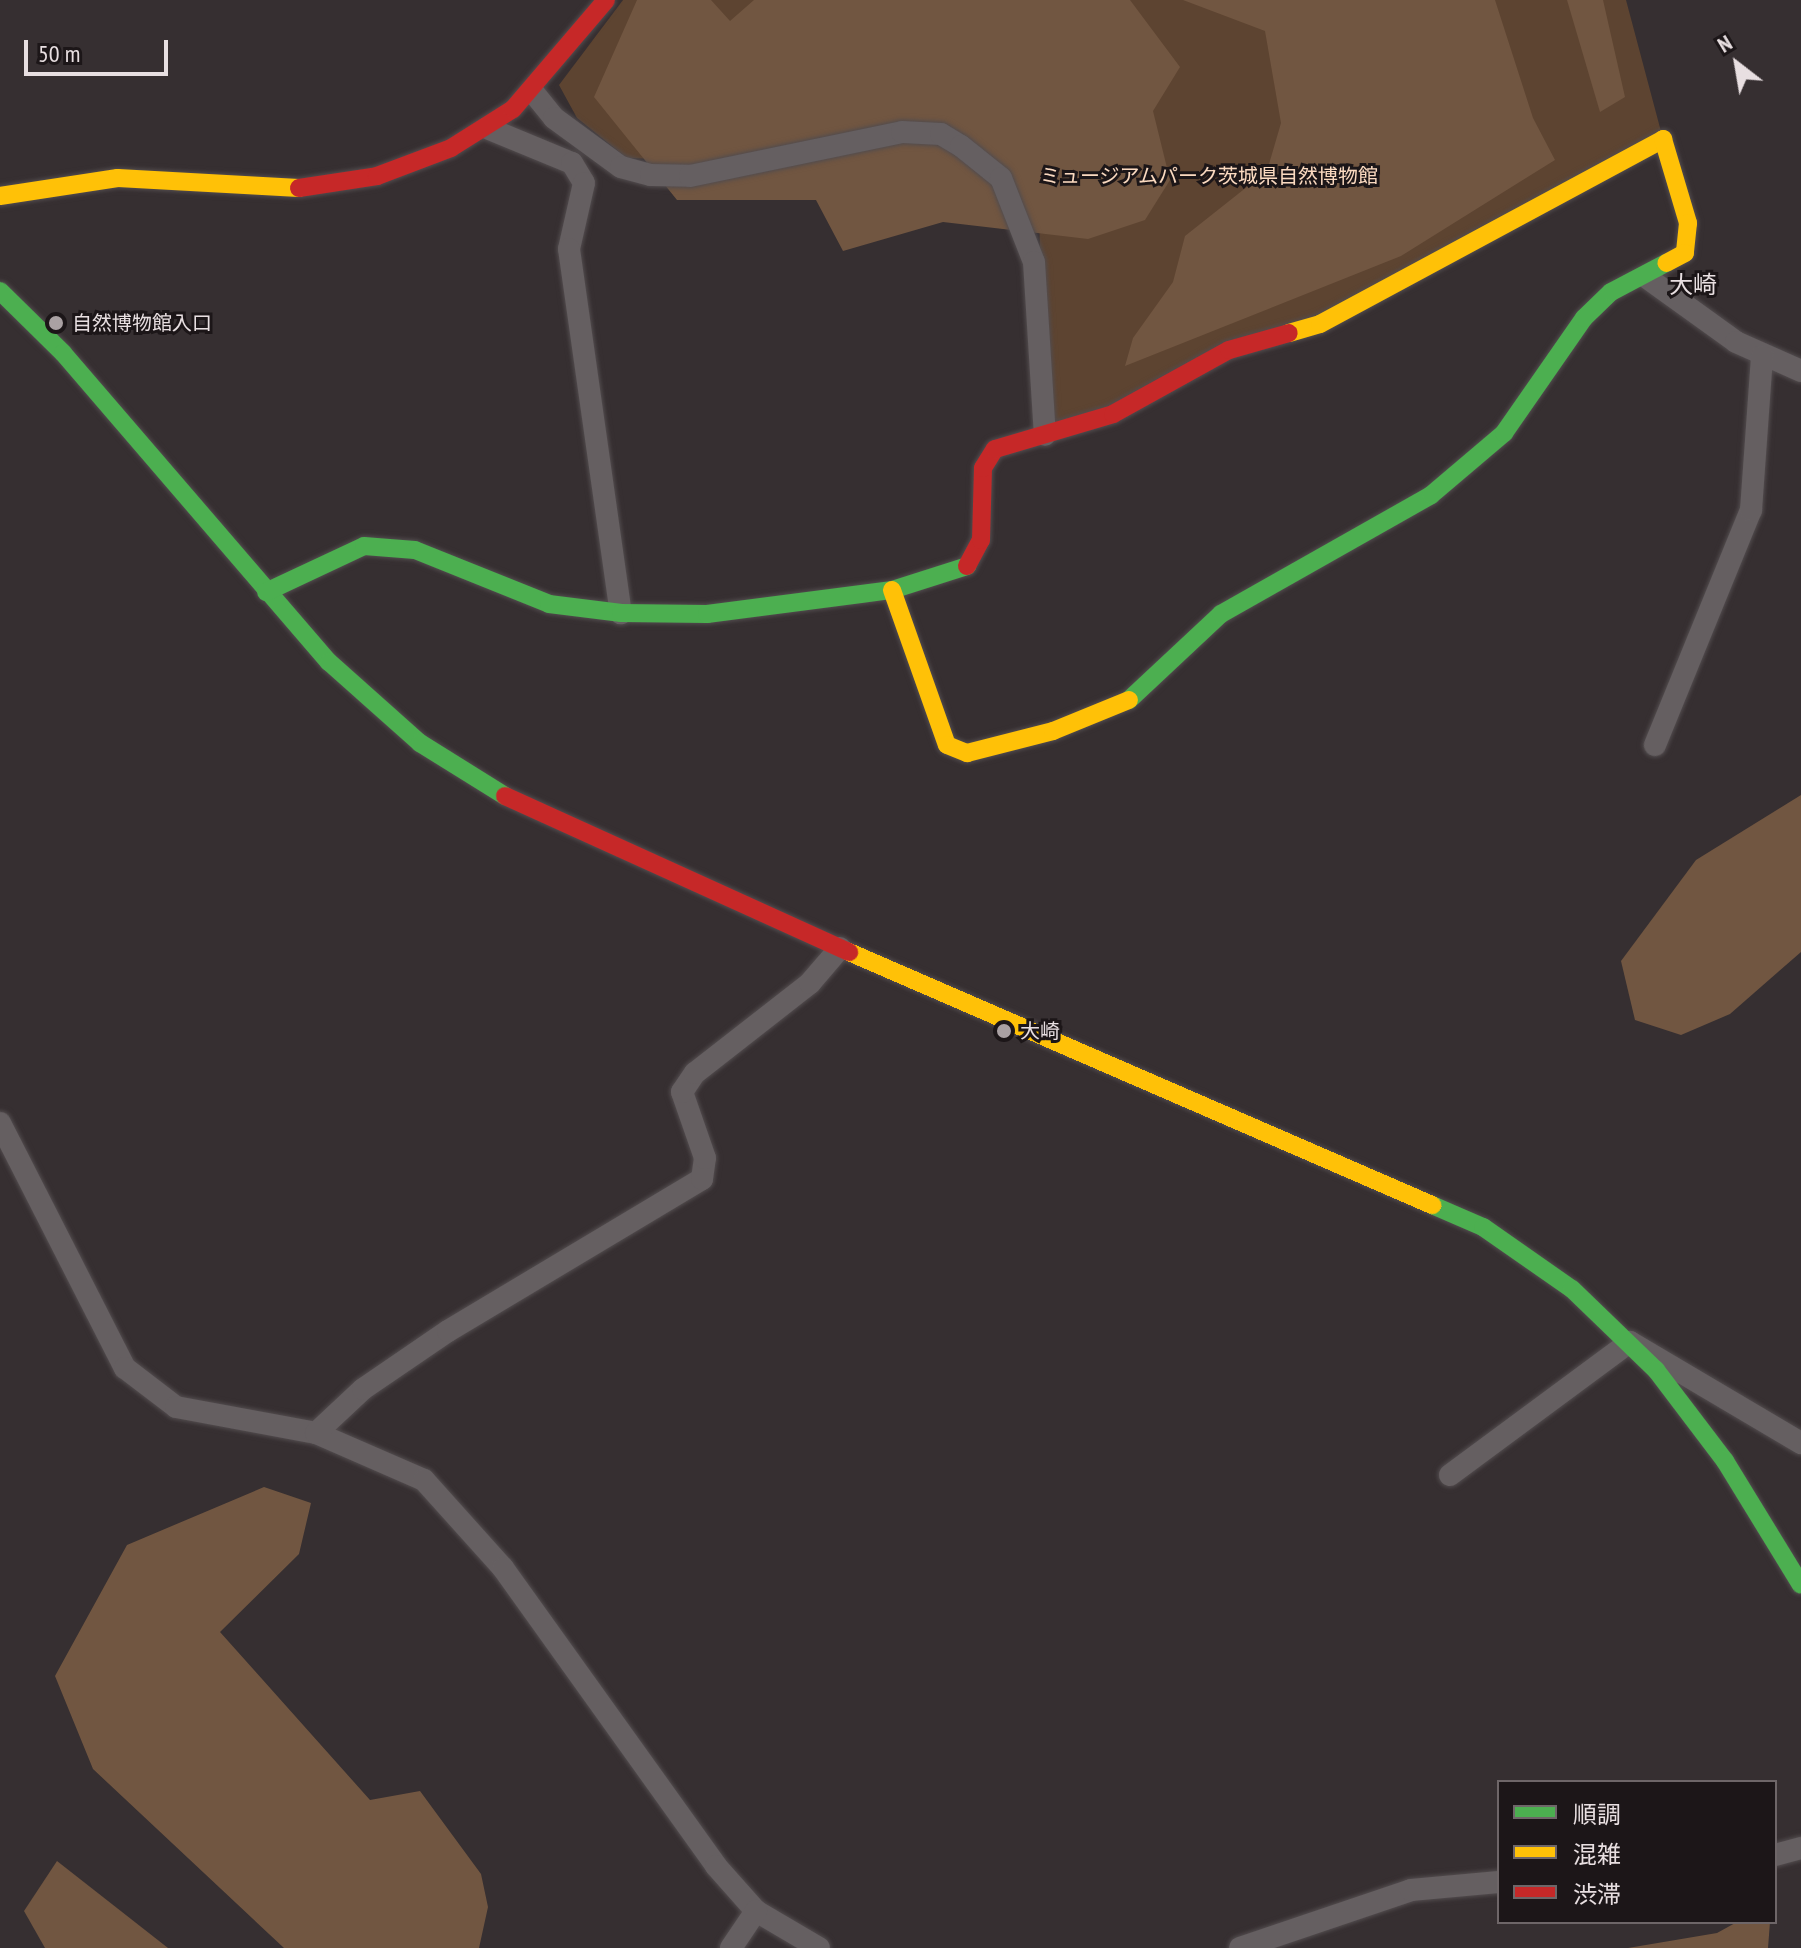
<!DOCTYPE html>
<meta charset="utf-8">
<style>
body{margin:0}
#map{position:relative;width:1801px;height:1948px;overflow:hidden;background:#362f31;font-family:"PT Sans Narrow","Noto Sans JP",sans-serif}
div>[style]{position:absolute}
.green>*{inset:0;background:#5d4431}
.forest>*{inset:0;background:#715641}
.roads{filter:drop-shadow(0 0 2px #524c4e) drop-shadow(0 0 2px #524c4e)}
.street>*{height:22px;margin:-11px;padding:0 11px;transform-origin:11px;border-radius:11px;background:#655f61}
.fast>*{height:18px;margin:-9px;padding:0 9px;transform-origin:9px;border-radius:9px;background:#4caf50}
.slow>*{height:18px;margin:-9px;padding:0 9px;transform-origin:9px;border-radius:9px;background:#ffc107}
.jam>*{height:18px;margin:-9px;padding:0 9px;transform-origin:9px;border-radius:9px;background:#c62828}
.dots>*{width:22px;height:22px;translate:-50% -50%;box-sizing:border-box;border:4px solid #1c1618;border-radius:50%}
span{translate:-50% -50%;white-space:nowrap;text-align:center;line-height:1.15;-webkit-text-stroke:6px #1c1618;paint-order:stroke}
.park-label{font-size:20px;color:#fbdac0}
.poi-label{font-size:20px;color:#e8dfe1}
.left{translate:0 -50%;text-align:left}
.quarter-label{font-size:24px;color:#e8dfe1}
.legend{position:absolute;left:1497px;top:1780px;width:280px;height:144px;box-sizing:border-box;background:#1c1618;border:2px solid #6e6668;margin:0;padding:10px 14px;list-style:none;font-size:24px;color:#e8dfe1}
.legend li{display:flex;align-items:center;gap:16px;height:40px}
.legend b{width:40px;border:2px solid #6e6668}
.north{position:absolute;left:1697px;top:24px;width:80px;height:80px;-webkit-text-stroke:6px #1c1618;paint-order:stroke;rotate:329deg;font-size:22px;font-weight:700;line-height:32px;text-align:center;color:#e8dfe1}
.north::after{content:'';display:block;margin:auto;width:28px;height:36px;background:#e8dfe1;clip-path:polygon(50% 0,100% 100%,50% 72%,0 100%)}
.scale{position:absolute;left:24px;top:40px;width:144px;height:36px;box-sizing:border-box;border:4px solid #e8dfe1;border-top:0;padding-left:10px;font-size:24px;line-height:28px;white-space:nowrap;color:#e8dfe1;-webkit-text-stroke:6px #1c1618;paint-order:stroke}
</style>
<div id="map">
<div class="green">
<i style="clip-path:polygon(623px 0,1626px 0,1663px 139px,1382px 288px,1045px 435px,1039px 213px,687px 160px,627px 158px,577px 118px,559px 85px)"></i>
</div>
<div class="forest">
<i style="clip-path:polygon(637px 0,711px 0,730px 21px,754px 0,1130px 0,1180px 67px,1153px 111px,1170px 180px,1145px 220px,1088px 239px,943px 222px,843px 251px,816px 200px,677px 200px,594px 97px)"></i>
<i style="clip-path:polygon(1183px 0,1495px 0,1533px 118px,1555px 160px,1401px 256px,1125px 366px,1133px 338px,1173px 282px,1185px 236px,1267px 171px,1281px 123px,1265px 31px)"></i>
<i style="clip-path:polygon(1567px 0,1603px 0,1625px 97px,1600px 112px)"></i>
<i style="clip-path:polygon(1801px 795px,1801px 952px,1730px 1014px,1681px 1035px,1635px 1020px,1621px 961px,1696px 860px)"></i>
<i style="clip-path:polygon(264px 1487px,311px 1503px,299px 1554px,220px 1632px,370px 1800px,420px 1791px,481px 1874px,488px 1907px,479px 1948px,284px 1948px,93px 1769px,55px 1676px,127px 1545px)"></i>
<i style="clip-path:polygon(57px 1861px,168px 1948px,45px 1948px,24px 1911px)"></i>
<i style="clip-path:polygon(1737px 1922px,1770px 1922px,1768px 1948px,1628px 1948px,1717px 1933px)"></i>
</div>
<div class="roads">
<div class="street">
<i style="left:533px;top:92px;width:33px;rotate:51deg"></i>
<i style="left:554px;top:118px;width:83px;rotate:36.2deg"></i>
<i style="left:621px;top:167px;width:31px;rotate:15deg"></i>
<i style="left:651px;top:175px;width:39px;rotate:1deg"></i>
<i style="left:690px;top:176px;width:217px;rotate:-11.7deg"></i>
<i style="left:902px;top:132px;width:39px;rotate:3deg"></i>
<i style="left:941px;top:134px;width:23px;rotate:31deg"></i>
<i style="left:961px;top:146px;width:51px;rotate:38.7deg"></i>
<i style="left:1001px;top:178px;width:90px;rotate:68.6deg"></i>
<i style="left:1034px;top:262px;width:173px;rotate:86.4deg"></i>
<i style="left:487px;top:128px;width:92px;rotate:22.4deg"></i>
<i style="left:572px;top:163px;width:23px;rotate:59deg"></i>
<i style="left:584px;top:183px;width:68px;rotate:102.8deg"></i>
<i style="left:569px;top:249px;width:368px;rotate:81.9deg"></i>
<i style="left:1646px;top:277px;width:111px;rotate:35.8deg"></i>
<i style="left:1736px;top:342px;width:71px;rotate:24deg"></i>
<i style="left:1655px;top:745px;width:254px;rotate:-67.8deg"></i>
<i style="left:1751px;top:510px;width:154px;rotate:-85.9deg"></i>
<i style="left:0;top:1123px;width:275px;rotate:63deg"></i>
<i style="left:125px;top:1368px;width:64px;rotate:37.4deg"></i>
<i style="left:176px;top:1407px;width:142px;rotate:10.5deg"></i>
<i style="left:316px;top:1433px;width:118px;rotate:23.5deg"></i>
<i style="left:424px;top:1480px;width:118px;rotate:48.1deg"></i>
<i style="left:503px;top:1568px;width:366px;rotate:54.4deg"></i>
<i style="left:716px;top:1866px;width:60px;rotate:48.4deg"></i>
<i style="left:756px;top:1911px;width:73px;rotate:30.4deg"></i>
<i style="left:316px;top:1433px;width:64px;rotate:-43.1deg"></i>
<i style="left:363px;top:1389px;width:103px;rotate:-34.3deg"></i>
<i style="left:448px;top:1331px;width:296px;rotate:-30.9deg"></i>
<i style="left:702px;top:1179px;width:21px;rotate:-82deg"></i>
<i style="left:705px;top:1158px;width:70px;rotate:-109.2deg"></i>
<i style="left:682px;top:1092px;width:23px;rotate:-56deg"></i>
<i style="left:695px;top:1073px;width:146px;rotate:-38deg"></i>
<i style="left:810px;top:983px;width:46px;rotate:-49.4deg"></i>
<i style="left:1450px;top:1475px;width:224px;rotate:-36.5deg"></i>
<i style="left:1630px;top:1342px;width:199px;rotate:30.6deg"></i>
<i style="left:1775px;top:1855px;width:27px;rotate:-15deg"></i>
<i style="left:731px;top:1948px;width:45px;rotate:-56deg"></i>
<i style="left:1240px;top:1948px;width:181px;rotate:-18.7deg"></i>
<i style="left:1411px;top:1890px;width:88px;rotate:-5.2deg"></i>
</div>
<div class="fast">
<i style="left:0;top:291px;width:88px;rotate:44.5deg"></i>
<i style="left:63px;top:353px;width:408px;rotate:49.3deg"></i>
<i style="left:329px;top:662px;width:122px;rotate:41.7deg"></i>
<i style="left:420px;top:743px;width:100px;rotate:31.9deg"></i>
<i style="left:266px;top:592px;width:108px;rotate:-25.1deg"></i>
<i style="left:364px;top:546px;width:51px;rotate:4.5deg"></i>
<i style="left:415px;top:550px;width:144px;rotate:21.9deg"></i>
<i style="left:549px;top:604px;width:73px;rotate:7.1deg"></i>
<i style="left:621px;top:613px;width:86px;rotate:0.7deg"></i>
<i style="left:707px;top:614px;width:187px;rotate:-7.4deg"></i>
<i style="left:892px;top:590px;width:79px;rotate:-17.7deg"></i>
<i style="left:1129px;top:700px;width:126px;rotate:-43.1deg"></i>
<i style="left:1221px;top:614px;width:241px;rotate:-29.5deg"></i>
<i style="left:1431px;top:495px;width:96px;rotate:-40.3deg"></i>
<i style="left:1504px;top:433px;width:140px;rotate:-55.2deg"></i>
<i style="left:1584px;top:318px;width:37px;rotate:-44deg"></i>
<i style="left:1611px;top:292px;width:62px;rotate:-27.8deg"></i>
<i style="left:1432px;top:1205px;width:56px;rotate:23.3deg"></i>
<i style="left:1483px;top:1227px;width:108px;rotate:34.9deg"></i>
<i style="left:1572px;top:1289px;width:117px;rotate:44deg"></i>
<i style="left:1656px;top:1370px;width:114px;rotate:52.8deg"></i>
<i style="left:1725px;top:1461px;width:145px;rotate:58.5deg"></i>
</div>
<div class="slow">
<i style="left:0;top:196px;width:119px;rotate:-8.7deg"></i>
<i style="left:118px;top:178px;width:181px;rotate:3.2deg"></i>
<i style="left:1289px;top:333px;width:32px;rotate:-16deg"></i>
<i style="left:1320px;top:324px;width:390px;rotate:-28.3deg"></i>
<i style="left:1663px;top:139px;width:88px;rotate:73.4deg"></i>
<i style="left:1688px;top:223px;width:30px;rotate:96deg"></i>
<i style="left:1685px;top:253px;width:21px;rotate:152deg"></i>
<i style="left:892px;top:590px;width:164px;rotate:70.5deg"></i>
<i style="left:947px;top:745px;width:22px;rotate:22deg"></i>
<i style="left:967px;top:753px;width:89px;rotate:-14.3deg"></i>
<i style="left:1053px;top:731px;width:82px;rotate:-22.2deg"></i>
<i style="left:849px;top:952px;width:636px;rotate:23.46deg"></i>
</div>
<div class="jam">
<i style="left:299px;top:188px;width:79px;rotate:-8.7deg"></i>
<i style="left:377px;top:176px;width:79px;rotate:-20.7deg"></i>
<i style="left:451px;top:148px;width:73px;rotate:-32.2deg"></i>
<i style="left:513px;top:109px;width:143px;rotate:-49.5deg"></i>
<i style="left:967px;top:566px;width:30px;rotate:-62deg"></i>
<i style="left:981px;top:540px;width:72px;rotate:-88.4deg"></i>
<i style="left:983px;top:468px;width:22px;rotate:-58deg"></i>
<i style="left:995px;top:449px;width:123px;rotate:-16.5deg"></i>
<i style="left:1113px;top:414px;width:132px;rotate:-28.9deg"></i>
<i style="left:1229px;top:350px;width:62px;rotate:-15.8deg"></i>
<i style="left:505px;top:796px;width:378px;rotate:24.4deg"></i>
</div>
</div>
<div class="dots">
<i style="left:56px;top:323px;background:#aaa1a3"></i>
<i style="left:1004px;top:1031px;background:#aaa1a3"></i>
</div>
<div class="park-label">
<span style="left:1209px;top:176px">ミュージアムパーク茨城県自然博物館</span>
</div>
<div class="poi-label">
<span class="left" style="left:72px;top:323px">自然博物館入口</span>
<span class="left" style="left:1020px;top:1031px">大崎</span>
</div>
<div class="quarter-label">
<span style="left:1693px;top:285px">大崎</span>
</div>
<ul class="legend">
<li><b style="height:10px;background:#4caf50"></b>順調</li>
<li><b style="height:10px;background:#ffc107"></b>混雑</li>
<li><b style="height:10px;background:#c62828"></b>渋滞</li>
</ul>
<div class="north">N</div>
<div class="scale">50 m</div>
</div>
